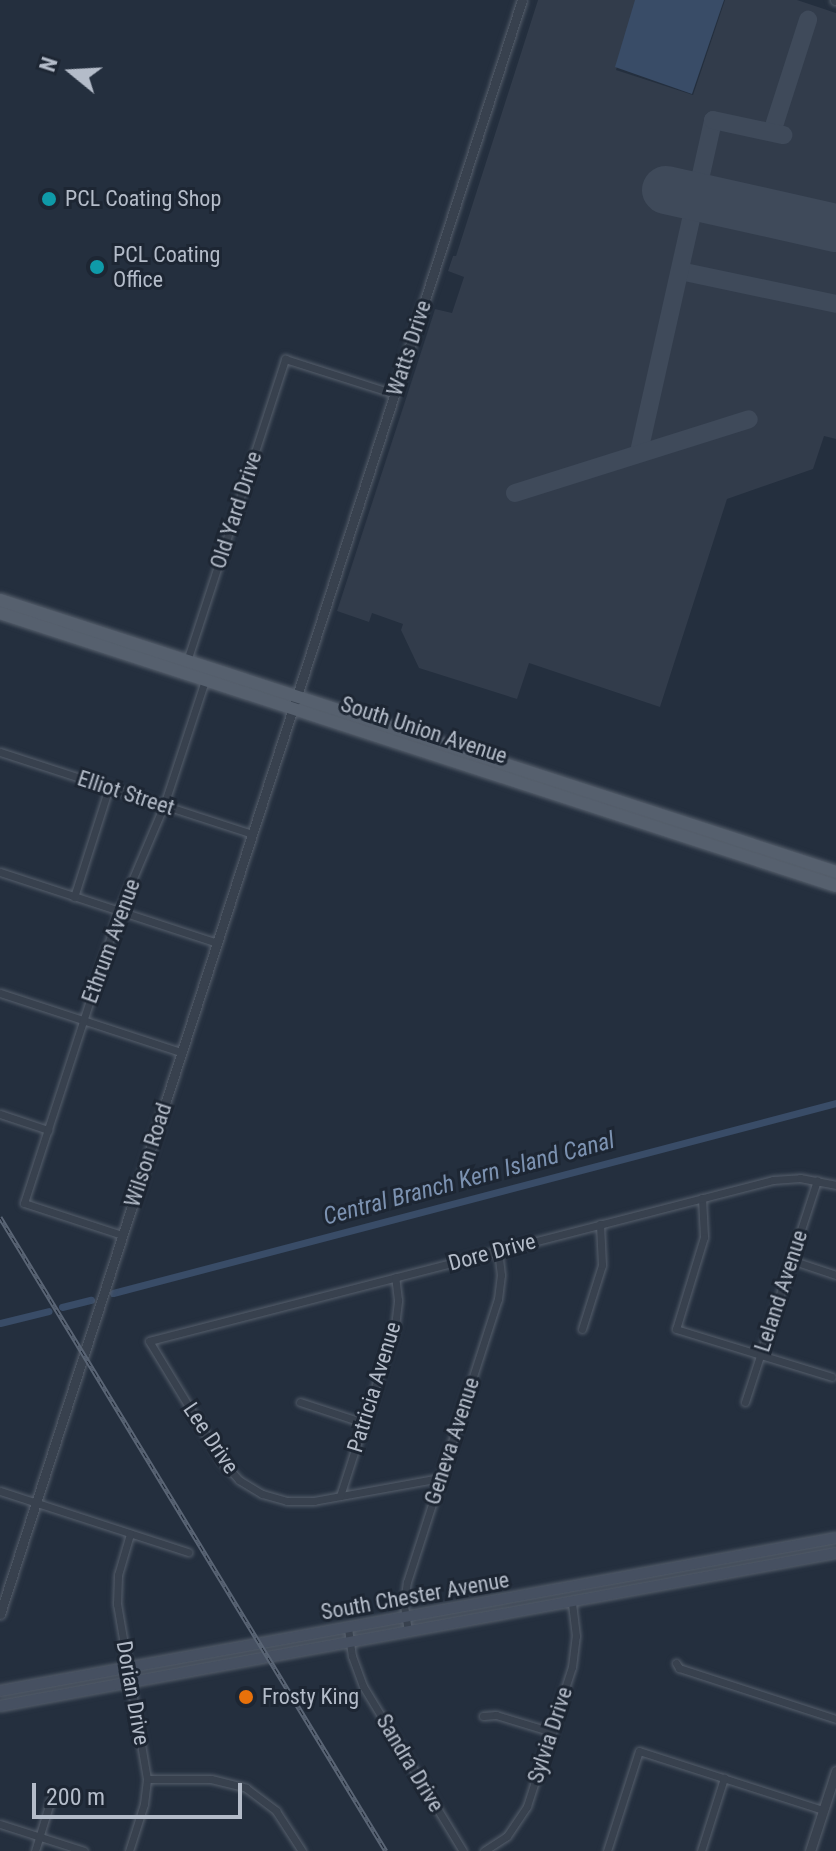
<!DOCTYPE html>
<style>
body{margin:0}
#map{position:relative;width:836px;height:1851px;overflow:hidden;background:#242f3e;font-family:"Roboto Condensed",sans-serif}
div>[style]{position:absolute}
.airport>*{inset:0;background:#323c4b}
.water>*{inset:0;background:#394c67}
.canal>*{height:7px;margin:-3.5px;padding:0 3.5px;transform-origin:3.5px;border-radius:3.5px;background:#394c67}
.taxiway>*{height:18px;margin:-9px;padding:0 9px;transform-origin:9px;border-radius:9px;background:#3f4a5a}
.runway>*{height:48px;margin:-24px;padding:0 24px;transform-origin:24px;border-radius:24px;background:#3f4a5a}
.roads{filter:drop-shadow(0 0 2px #565f6c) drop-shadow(0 0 2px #565f6c)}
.minor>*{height:7px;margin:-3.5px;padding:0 3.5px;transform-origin:3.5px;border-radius:3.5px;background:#38414e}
.tertiary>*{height:9px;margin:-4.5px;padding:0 4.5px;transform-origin:4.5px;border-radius:4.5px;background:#38414e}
.secondary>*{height:10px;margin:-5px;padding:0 5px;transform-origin:5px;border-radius:5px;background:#465061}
.primary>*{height:12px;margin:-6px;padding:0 6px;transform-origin:6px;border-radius:6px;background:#56606e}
.rail>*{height:5px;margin-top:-2.5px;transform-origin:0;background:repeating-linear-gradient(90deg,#1d2633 0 6px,#5a6575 0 12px);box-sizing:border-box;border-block:2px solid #5a6575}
.dots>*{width:22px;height:22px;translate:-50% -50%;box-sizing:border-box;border:4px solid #1d2633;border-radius:50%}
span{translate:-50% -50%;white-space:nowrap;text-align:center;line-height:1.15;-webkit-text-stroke:6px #1d2633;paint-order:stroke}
.poi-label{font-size:22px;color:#b4bcc9}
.left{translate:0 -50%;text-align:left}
.street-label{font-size:22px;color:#b4bcc9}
.water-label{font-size:24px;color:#7c92b1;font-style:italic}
.north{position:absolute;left:32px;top:32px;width:80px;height:80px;-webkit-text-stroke:6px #1d2633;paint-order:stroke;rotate:288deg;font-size:22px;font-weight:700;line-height:32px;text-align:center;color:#b4bcc9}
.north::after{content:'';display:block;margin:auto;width:28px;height:36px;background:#b4bcc9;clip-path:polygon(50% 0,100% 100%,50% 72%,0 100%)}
.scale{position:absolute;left:32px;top:1783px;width:210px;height:36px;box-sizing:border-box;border:4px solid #b4bcc9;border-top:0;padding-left:10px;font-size:24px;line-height:28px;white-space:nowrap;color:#b4bcc9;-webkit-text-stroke:6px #1d2633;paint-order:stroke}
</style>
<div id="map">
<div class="airport">
<i style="clip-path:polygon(538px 0,639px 0,616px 70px,693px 95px,725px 0,797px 0,836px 13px,836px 439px,824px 436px,813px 469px,727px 499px,660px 707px,529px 663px,517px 699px,419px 668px,401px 630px,403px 624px,372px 613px,369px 622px,337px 611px,435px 309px,452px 313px,464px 277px,448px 271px,453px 256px,456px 256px)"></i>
</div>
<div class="water">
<i style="clip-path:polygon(635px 0,724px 0,692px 94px,615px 67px)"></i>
</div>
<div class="canal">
<i style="left:113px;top:1293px;width:748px;rotate:-14.72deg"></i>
<i style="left:62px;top:1307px;width:30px;rotate:-14deg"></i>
<i style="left:0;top:1323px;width:50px;rotate:-13.8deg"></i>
</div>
<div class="taxiway">
<i style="left:772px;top:132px;width:118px;rotate:-72.2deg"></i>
<i style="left:680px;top:271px;width:159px;rotate:11.9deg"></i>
<i style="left:639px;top:452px;width:340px;rotate:-77.4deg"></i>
<i style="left:713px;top:120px;width:72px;rotate:12.1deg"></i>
<i style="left:515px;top:493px;width:245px;rotate:-17.5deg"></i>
</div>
<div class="runway">
<i style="left:666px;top:190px;width:174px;rotate:12.6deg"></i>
</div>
<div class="roads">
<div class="minor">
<i style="left:187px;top:661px;width:318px;rotate:-72deg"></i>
<i style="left:285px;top:359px;width:115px;rotate:17.7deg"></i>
<i style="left:0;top:752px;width:265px;rotate:18deg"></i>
<i style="left:0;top:872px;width:228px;rotate:18.1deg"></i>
<i style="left:74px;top:897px;width:115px;rotate:-72.3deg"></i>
<i style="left:0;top:993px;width:190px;rotate:18.1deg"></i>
<i style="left:0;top:1114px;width:51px;rotate:18.4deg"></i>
<i style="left:702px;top:1198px;width:39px;rotate:87deg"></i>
<i style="left:704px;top:1237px;width:96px;rotate:106.9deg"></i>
<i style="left:676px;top:1329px;width:163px;rotate:17.1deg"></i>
<i style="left:122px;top:1235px;width:103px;rotate:-161.9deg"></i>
<i style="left:24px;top:1203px;width:307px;rotate:-72deg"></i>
<i style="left:119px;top:911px;width:115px;rotate:-67deg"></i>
<i style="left:164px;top:805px;width:132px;rotate:-71.8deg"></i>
<i style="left:791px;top:1260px;width:47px;rotate:18.4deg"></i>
<i style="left:582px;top:1329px;width:67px;rotate:-72.6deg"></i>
<i style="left:602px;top:1265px;width:41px;rotate:-92.8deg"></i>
<i style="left:300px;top:1402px;width:67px;rotate:18.2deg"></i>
<i style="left:745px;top:1402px;width:233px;rotate:-72deg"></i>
<i style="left:440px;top:1478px;width:128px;rotate:169.7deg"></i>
<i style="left:314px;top:1501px;width:27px;rotate:180deg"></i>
<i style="left:287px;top:1501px;width:26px;rotate:-164deg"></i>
<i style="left:262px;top:1494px;width:27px;rotate:-149deg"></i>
<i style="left:239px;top:1480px;width:25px;rotate:-132deg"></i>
<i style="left:222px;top:1461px;width:140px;rotate:-121.3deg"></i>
<i style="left:149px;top:1341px;width:644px;rotate:-14.47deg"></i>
<i style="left:773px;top:1180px;width:27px;rotate:-4deg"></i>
<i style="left:800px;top:1178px;width:37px;rotate:11deg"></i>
<i style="left:0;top:1491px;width:198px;rotate:18deg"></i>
<i style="left:340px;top:1496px;width:179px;rotate:-72.1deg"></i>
<i style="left:395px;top:1326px;width:26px;rotate:-83deg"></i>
<i style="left:398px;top:1300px;width:23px;rotate:-97deg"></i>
<i style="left:348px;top:1628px;width:28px;rotate:82deg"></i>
<i style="left:352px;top:1656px;width:32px;rotate:70deg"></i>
<i style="left:363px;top:1686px;width:193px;rotate:58.8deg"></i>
<i style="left:408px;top:1631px;width:26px;rotate:-99deg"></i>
<i style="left:404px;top:1605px;width:23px;rotate:-83deg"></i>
<i style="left:407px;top:1582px;width:297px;rotate:-72.2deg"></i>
<i style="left:498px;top:1299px;width:24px;rotate:-83deg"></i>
<i style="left:501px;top:1275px;width:24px;rotate:-97deg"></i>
<i style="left:676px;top:1663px;width:6px;rotate:59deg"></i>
<i style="left:679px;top:1668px;width:165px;rotate:18deg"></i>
<i style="left:483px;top:1716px;width:13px;rotate:-4deg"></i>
<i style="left:496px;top:1715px;width:59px;rotate:16.9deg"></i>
<i style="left:147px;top:1779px;width:64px"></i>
<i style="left:211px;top:1779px;width:36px;rotate:14deg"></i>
<i style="left:246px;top:1788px;width:38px;rotate:37deg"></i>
<i style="left:276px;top:1811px;width:48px;rotate:57deg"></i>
<i style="left:0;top:1824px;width:88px;rotate:17.8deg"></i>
<i style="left:35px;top:1851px;width:54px;rotate:-72.9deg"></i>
<i style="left:129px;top:1851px;width:49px;rotate:-72.3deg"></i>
<i style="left:144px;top:1804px;width:25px;rotate:-83deg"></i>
<i style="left:147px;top:1779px;width:178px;rotate:-99.7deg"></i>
<i style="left:117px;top:1604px;width:29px;rotate:-88deg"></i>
<i style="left:118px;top:1575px;width:43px;rotate:-73.7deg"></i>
<i style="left:484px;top:1851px;width:27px;rotate:-33deg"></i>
<i style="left:507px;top:1836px;width:36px;rotate:-56deg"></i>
<i style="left:527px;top:1806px;width:146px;rotate:-72.1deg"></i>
<i style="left:572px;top:1667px;width:31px;rotate:-83deg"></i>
<i style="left:576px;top:1636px;width:35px;rotate:-97deg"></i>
<i style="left:607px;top:1851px;width:105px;rotate:-72.3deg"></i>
<i style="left:639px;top:1751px;width:193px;rotate:17.8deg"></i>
<i style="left:701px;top:1851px;width:77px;rotate:-72.5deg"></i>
</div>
<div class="tertiary">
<i style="left:835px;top:0;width:1px"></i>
<i style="left:0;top:1614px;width:1696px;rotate:-72.08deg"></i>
<i style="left:810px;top:1851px;width:84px;rotate:-72deg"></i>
</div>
<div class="secondary">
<i style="left:0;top:1691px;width:850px;rotate:-10.37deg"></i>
<i style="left:0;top:1706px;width:850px;rotate:-10.37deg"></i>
</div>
<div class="primary">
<i style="left:0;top:600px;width:879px;rotate:18.02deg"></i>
<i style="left:0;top:613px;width:879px;rotate:18.08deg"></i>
</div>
</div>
<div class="rail">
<i style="left:0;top:1217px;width:742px;rotate:58.67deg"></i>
</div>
<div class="dots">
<i style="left:49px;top:199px;background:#0f9aa8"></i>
<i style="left:97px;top:267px;background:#0f9aa8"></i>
<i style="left:246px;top:1697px;background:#e8710a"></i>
</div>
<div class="poi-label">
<span class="left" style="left:65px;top:199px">PCL Coating Shop</span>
<span class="left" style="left:113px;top:267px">PCL Coating<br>Office</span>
<span class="left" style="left:262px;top:1697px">Frosty King</span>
</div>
<div class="street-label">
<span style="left:409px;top:348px;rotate:-72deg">Watts Drive</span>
<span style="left:236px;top:510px;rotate:-72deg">Old Yard Drive</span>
<span style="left:424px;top:730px;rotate:18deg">South Union Avenue</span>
<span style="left:126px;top:793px;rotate:18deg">Elliot Street</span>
<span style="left:111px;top:941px;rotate:-70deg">Ethrum Avenue</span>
<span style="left:148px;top:1155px;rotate:-72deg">Wilson Road</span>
<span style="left:492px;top:1252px;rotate:-15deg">Dore Drive</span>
<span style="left:781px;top:1291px;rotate:-72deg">Leland Avenue</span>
<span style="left:374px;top:1387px;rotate:-73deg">Patricia Avenue</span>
<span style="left:211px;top:1438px;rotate:56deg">Lee Drive</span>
<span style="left:452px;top:1441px;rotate:-72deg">Geneva Avenue</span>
<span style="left:415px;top:1596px;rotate:-10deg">South Chester Avenue</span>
<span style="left:133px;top:1693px;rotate:80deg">Dorian Drive</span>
<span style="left:550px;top:1735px;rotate:-72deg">Sylvia Drive</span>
<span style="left:410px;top:1763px;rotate:59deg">Sandra Drive</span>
</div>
<div class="water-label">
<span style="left:469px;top:1179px;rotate:-15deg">Central Branch Kern Island Canal</span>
</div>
<div class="north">N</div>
<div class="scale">200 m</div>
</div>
